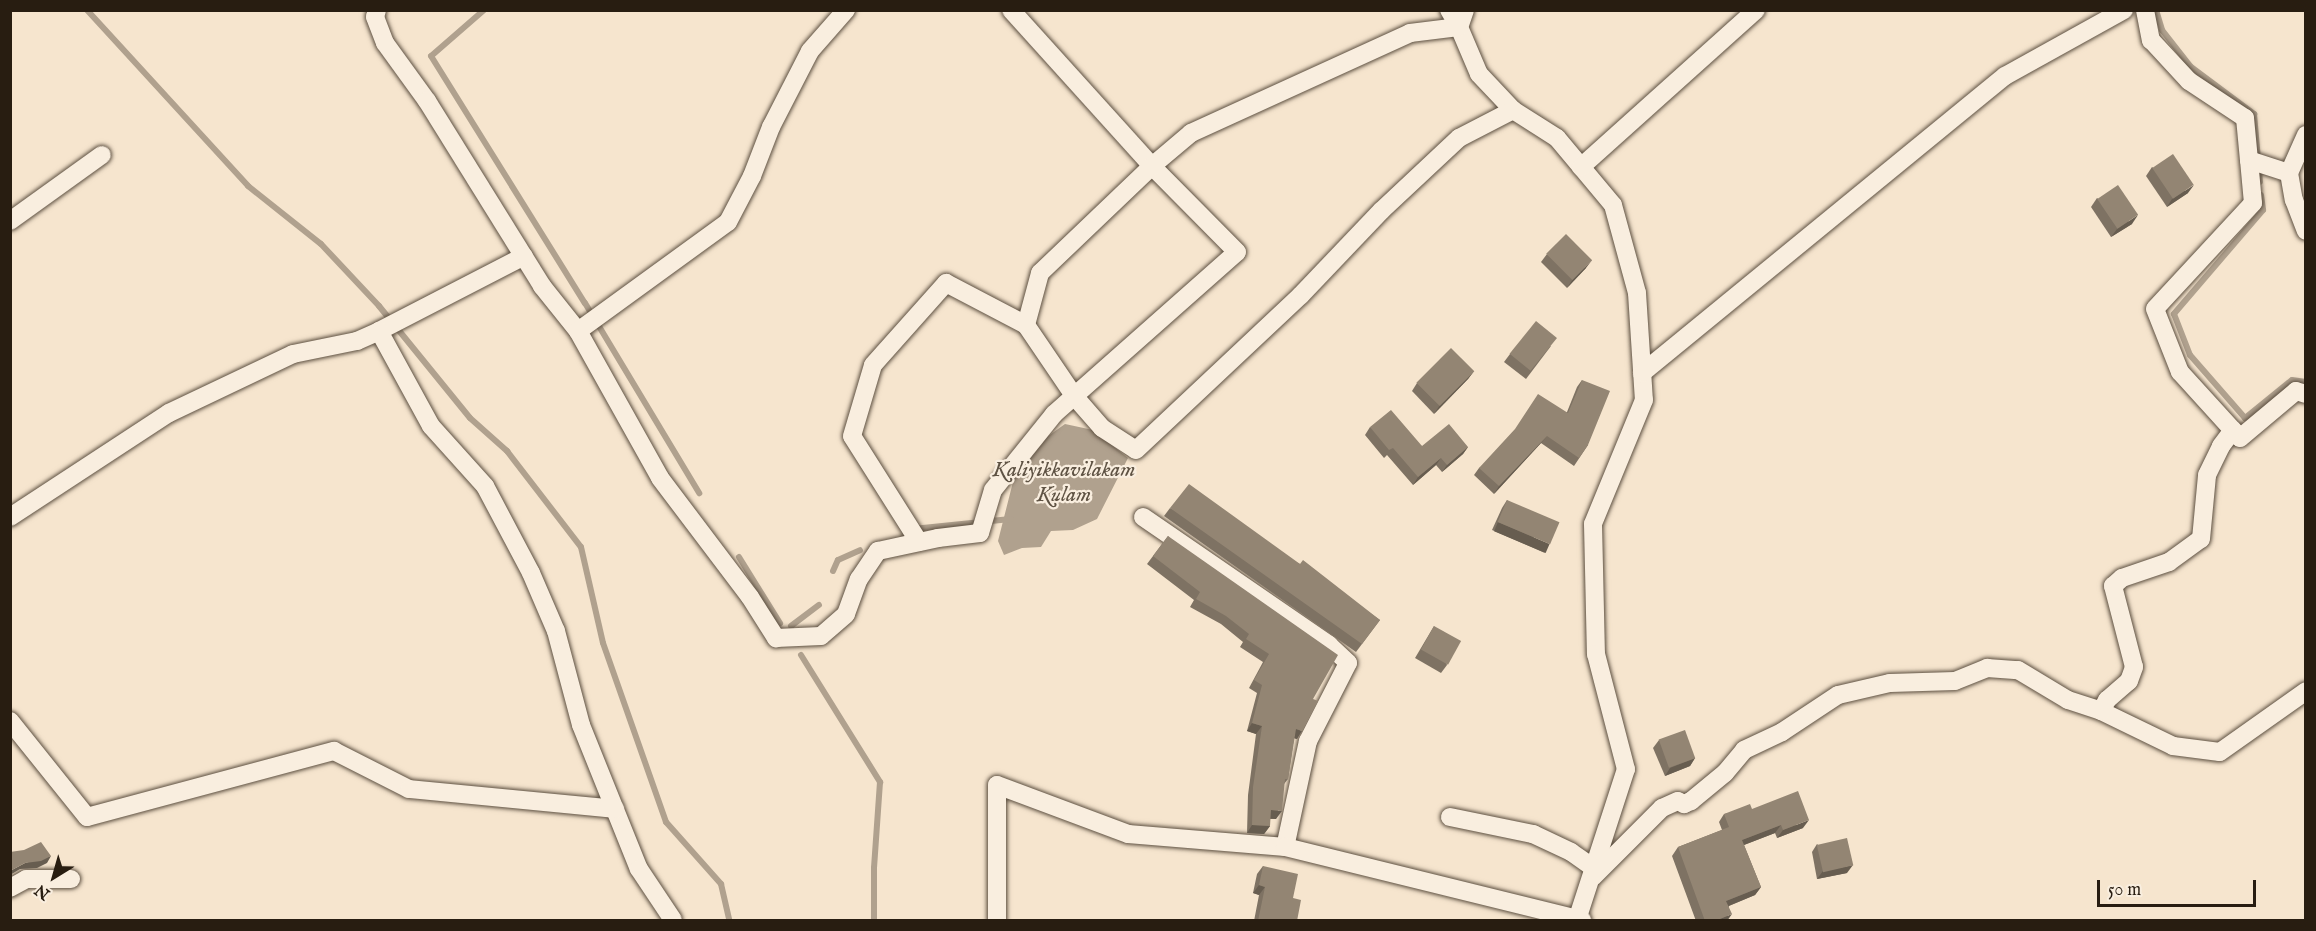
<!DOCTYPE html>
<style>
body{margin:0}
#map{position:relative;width:2316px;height:931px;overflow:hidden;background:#f6e5ce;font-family:"IM FELL English",serif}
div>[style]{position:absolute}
.water>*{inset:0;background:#b0a18e}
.stream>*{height:6px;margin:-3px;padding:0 3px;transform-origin:3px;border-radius:3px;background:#b0a18e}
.roads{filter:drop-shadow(0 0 2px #5c4f40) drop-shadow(0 0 2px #5c4f40)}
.street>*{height:18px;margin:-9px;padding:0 9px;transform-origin:9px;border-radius:9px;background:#f9eedf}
.wall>*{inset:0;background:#7e7263}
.shaded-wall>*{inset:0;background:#675d50;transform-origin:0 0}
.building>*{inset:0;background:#938573;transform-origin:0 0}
span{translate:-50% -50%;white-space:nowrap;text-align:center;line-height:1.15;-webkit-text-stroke:4.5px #f9eedf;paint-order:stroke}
.water-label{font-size:22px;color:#5e5243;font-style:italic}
.frame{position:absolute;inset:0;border:12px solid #281d11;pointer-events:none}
.north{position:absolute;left:24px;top:847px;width:60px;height:60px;-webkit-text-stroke:4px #f9eedf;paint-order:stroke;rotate:217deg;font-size:16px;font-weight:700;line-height:24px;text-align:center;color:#281d11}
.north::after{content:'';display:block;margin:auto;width:21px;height:27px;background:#281d11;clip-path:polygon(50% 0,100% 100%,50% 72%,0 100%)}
.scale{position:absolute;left:2097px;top:880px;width:159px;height:27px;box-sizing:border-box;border:3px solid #281d11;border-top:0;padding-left:8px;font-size:18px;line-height:21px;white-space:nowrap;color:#281d11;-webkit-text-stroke:4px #f9eedf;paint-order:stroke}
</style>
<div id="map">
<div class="water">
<i style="clip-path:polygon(1065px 424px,1093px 430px,1128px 458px,1097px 519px,1073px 530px,1051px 531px,1041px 547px,1022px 548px,1004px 555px,998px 541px,1015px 474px,1033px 447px)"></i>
</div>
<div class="stream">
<i style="left:87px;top:10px;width:239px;rotate:47.5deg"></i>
<i style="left:248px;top:186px;width:93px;rotate:38.5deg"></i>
<i style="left:321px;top:244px;width:85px;rotate:46.9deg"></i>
<i style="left:379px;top:306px;width:144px;rotate:50.9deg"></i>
<i style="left:470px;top:418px;width:50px;rotate:41.7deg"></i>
<i style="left:507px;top:451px;width:121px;rotate:52.4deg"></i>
<i style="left:581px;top:547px;width:98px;rotate:77.1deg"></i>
<i style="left:603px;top:643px;width:190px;rotate:70.6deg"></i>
<i style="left:666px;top:822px;width:83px;rotate:48.4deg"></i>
<i style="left:721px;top:884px;width:37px;rotate:77deg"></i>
<i style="left:484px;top:10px;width:70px;rotate:139deg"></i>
<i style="left:431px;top:56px;width:291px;rotate:58.1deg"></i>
<i style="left:585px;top:303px;width:222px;rotate:59deg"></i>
<i style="left:2156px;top:10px;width:21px;rotate:73deg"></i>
<i style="left:2162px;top:30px;width:47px;rotate:51.9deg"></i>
<i style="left:2191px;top:67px;width:79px;rotate:36.7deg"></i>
<i style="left:2254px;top:114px;width:68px;rotate:85deg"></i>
<i style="left:2261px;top:195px;width:15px;rotate:82deg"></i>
<i style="left:2263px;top:210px;width:137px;rotate:130.6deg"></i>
<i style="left:2174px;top:314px;width:44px;rotate:68.7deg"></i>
<i style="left:2190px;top:355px;width:84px;rotate:48.9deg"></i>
<i style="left:2245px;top:418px;width:60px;rotate:-39deg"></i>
<i style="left:2292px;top:380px;width:14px;rotate:8deg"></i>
<i style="left:913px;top:529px;width:98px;rotate:-5.9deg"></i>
<i style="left:739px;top:557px;width:78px;rotate:58.2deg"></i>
<i style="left:833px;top:571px;width:12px;rotate:-66deg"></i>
<i style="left:838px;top:560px;width:24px;rotate:-24deg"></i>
<i style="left:791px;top:626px;width:35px;rotate:-37deg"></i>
<i style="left:801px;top:655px;width:150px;rotate:58.1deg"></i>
<i style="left:880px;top:782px;width:86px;rotate:94deg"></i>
<i style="left:874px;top:868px;width:52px;rotate:90deg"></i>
</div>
<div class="roads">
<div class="street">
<i style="left:377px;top:10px;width:7px;rotate:106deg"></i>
<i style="left:375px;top:17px;width:28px;rotate:69deg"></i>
<i style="left:385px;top:43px;width:72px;rotate:54.1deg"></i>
<i style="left:427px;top:101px;width:218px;rotate:58.1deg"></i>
<i style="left:542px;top:286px;width:58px;rotate:51.3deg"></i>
<i style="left:578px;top:331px;width:168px;rotate:60.8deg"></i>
<i style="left:660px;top:478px;width:149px;rotate:52.9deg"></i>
<i style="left:750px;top:597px;width:49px;rotate:57.6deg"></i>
<i style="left:776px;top:638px;width:45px;rotate:-2.5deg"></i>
<i style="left:821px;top:636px;width:33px;rotate:-41deg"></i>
<i style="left:846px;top:614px;width:37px;rotate:-70deg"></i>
<i style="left:859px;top:579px;width:34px;rotate:-56deg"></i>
<i style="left:878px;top:551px;width:61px;rotate:-12.2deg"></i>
<i style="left:938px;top:538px;width:42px;rotate:-6.8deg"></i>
<i style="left:980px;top:533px;width:45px;rotate:-73.2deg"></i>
<i style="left:993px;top:490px;width:97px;rotate:-51.2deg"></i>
<i style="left:1054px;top:414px;width:244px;rotate:-41.5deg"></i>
<i style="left:1237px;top:252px;width:121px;rotate:-134.7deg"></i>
<i style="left:1152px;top:166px;width:210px;rotate:-132.1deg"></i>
<i style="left:1465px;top:10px;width:18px;rotate:109deg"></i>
<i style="left:1459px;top:27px;width:51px;rotate:66.9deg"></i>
<i style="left:1479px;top:74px;width:50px;rotate:46.6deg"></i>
<i style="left:1513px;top:110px;width:52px;rotate:32.5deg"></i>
<i style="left:1557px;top:138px;width:87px;rotate:50.1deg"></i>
<i style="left:1613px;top:205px;width:91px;rotate:74.7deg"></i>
<i style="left:1637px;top:293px;width:107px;rotate:86.3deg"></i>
<i style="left:1644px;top:400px;width:134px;rotate:112.4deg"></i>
<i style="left:1593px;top:524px;width:130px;rotate:88.7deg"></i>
<i style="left:1596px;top:654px;width:119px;rotate:75.4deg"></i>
<i style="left:1626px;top:769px;width:159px;rotate:108deg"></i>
<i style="left:2145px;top:10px;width:31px;rotate:79deg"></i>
<i style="left:2151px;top:40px;width:56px;rotate:47.2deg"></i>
<i style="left:2189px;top:81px;width:67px;rotate:33.5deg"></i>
<i style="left:2245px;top:118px;width:42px;rotate:84.6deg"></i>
<i style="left:2249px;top:160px;width:43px;rotate:84.7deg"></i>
<i style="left:2253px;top:203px;width:144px;rotate:132.8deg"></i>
<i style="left:2155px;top:309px;width:68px;rotate:68.4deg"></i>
<i style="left:2180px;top:372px;width:89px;rotate:47.7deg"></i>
<i style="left:2240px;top:438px;width:73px;rotate:-40deg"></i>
<i style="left:2296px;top:391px;width:10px;rotate:17deg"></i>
<i style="left:2306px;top:135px;width:42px;rotate:114.1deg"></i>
<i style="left:2289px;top:173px;width:27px;rotate:80deg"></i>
<i style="left:2294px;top:200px;width:33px;rotate:69deg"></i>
<i style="left:2249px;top:160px;width:42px;rotate:18deg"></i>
<i style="left:1581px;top:167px;width:235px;rotate:-41.9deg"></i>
<i style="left:10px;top:221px;width:113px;rotate:-35.7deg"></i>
<i style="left:1026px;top:325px;width:87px;rotate:55.8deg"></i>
<i style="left:1075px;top:397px;width:41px;rotate:48.9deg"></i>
<i style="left:1102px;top:428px;width:40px;rotate:32.9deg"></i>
<i style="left:1136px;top:450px;width:226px;rotate:-43.2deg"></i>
<i style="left:1301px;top:295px;width:116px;rotate:-46.4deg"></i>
<i style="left:1381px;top:211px;width:107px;rotate:-43.1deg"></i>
<i style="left:1459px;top:138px;width:61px;rotate:-27.4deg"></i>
<i style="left:379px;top:331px;width:163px;rotate:-27.3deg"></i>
<i style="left:578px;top:331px;width:185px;rotate:-36deg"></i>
<i style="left:728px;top:222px;width:52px;rotate:-62.4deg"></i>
<i style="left:752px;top:176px;width:53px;rotate:-68.8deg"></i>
<i style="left:771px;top:127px;width:85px;rotate:-62.8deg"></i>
<i style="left:810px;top:51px;width:55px;rotate:-48.7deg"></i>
<i style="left:1642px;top:373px;width:469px;rotate:-39.3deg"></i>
<i style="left:2005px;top:76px;width:136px;rotate:-29deg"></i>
<i style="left:10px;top:517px;width:190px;rotate:-33.2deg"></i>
<i style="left:169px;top:413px;width:137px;rotate:-25.4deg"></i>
<i style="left:293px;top:354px;width:65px;rotate:-11.5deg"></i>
<i style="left:357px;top:341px;width:24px;rotate:-24deg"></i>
<i style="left:379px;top:331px;width:108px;rotate:61.3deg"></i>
<i style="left:431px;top:426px;width:81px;rotate:48deg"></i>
<i style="left:485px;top:486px;width:98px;rotate:62.1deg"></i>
<i style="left:531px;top:573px;width:63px;rotate:66.7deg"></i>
<i style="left:556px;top:631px;width:97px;rotate:75.1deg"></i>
<i style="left:581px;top:725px;width:155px;rotate:68.1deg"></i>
<i style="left:639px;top:869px;width:61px;rotate:56.3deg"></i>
<i style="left:1143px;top:517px;width:226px;rotate:34.5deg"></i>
<i style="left:1329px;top:645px;width:26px;rotate:43deg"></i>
<i style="left:1348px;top:663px;width:88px;rotate:117.1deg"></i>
<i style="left:1308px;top:741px;width:108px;rotate:102.2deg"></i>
<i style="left:919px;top:542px;width:125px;rotate:-122.3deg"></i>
<i style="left:852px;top:436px;width:74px;rotate:-73.5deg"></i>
<i style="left:873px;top:365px;width:110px;rotate:-48.3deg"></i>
<i style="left:946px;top:283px;width:90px;rotate:27.7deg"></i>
<i style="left:1026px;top:325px;width:54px;rotate:-74.9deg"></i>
<i style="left:1040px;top:273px;width:155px;rotate:-43.7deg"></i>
<i style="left:1152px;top:166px;width:51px;rotate:-40.2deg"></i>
<i style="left:1191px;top:133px;width:241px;rotate:-24.5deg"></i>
<i style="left:1410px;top:33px;width:49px;rotate:-7deg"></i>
<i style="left:1459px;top:27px;width:20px;rotate:-120deg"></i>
<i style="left:2101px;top:711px;width:80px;rotate:25.9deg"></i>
<i style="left:2173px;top:746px;width:47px;rotate:7.3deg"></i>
<i style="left:2220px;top:752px;width:105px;rotate:-35.3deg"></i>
<i style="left:10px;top:721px;width:123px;rotate:51.3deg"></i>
<i style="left:87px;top:817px;width:256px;rotate:-15deg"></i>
<i style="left:334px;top:751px;width:84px;rotate:26.9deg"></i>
<i style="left:409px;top:789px;width:207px;rotate:5.5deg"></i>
<i style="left:1450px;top:817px;width:85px;rotate:11.6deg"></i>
<i style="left:1533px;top:834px;width:42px;rotate:25.3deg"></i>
<i style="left:1571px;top:852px;width:28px;rotate:35deg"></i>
<i style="left:1593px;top:877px;width:98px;rotate:-45deg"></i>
<i style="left:1662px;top:808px;width:17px;rotate:-24deg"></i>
<i style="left:1678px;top:801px;width:7px;rotate:27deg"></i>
<i style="left:1684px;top:804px;width:8px;rotate:-23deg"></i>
<i style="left:1691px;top:801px;width:44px;rotate:-39.5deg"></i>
<i style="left:1725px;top:773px;width:30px;rotate:-50deg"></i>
<i style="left:1744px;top:750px;width:42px;rotate:-25.3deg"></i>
<i style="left:1782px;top:732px;width:67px;rotate:-33.5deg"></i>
<i style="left:1838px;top:695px;width:53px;rotate:-13deg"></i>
<i style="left:1890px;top:683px;width:65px;rotate:-1.8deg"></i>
<i style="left:1955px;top:681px;width:35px;rotate:-22deg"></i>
<i style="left:1987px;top:668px;width:31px;rotate:4deg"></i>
<i style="left:2018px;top:670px;width:58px;rotate:31deg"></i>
<i style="left:2068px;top:700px;width:35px;rotate:18deg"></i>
<i style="left:2101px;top:711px;width:13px;rotate:-61deg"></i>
<i style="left:2107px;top:700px;width:29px;rotate:-41deg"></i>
<i style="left:2129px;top:681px;width:15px;rotate:-70deg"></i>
<i style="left:2134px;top:667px;width:84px;rotate:-104.5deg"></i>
<i style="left:2113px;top:586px;width:12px;rotate:-42deg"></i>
<i style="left:2122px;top:578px;width:50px;rotate:-18.8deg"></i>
<i style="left:2169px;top:562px;width:39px;rotate:-36deg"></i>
<i style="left:2201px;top:539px;width:64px;rotate:-84.6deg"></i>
<i style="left:2207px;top:475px;width:32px;rotate:-64deg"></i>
<i style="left:2221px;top:446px;width:20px;rotate:-53deg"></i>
<i style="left:10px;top:888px;width:18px;rotate:-29deg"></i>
<i style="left:26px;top:879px;width:45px"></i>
<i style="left:997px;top:920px;width:135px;rotate:-90deg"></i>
<i style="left:997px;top:785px;width:140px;rotate:20.5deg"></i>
<i style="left:1128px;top:834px;width:158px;rotate:4.7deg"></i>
<i style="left:1285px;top:847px;width:306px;rotate:13.8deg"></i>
</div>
</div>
<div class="wall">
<i style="clip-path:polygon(2152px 167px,2188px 193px,2167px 207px,2146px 176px)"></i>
<i style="clip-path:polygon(2097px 198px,2132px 224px,2111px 237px,2091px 207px)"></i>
<i style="clip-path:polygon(1547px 254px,1586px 268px,1567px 288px,1541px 262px)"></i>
<i style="clip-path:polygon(1551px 346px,1526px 379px,1504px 362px,1510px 354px)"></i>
<i style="clip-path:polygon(1474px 371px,1468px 379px,1434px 414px,1412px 391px,1417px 383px)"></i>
<i style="clip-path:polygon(1582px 380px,1588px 445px,1574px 466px,1541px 443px,1494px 494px,1474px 475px,1479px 468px,1567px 412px,1577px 387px)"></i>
<i style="clip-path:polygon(1370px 427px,1422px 446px,1468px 447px,1463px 454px,1442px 472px,1436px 465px,1413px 485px,1387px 455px,1384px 458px,1365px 435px)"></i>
<i style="clip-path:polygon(1507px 500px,1545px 553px,1492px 530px,1502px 508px)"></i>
<i style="clip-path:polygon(1170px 508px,1300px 564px,1380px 620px,1356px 652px,1164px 516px)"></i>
<i style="clip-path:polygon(1168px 536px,1313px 699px,1297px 739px,1294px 738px,1288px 779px,1284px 784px,1276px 819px,1270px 819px,1270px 826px,1264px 834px,1247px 833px,1248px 795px,1256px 734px,1247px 731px,1257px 693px,1249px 688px,1263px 662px,1240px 647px,1243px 642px,1221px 624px,1190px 607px,1194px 600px,1147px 564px)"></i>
<i style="clip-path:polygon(1434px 626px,1447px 665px,1441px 673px,1415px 658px)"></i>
<i style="clip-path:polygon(1659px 740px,1695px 758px,1690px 766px,1665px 776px,1653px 748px)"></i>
<i style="clip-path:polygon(1752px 809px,1803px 828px,1777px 838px,1775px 833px,1744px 845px,1761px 887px,1755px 895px,1729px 906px,1727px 921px,1696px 921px,1672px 856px,1678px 847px,1722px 830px,1719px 822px,1724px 814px)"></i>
<i style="clip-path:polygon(1817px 844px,1847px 873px,1817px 879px,1812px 852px)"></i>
<i style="clip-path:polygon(1263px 866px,1293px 898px,1297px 921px,1254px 921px,1259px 895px,1253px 893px,1257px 874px)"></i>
</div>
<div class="shaded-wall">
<i style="clip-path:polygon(2194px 185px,2188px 193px,2167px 207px,2172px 199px)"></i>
<i style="clip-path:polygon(2138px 215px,2132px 224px,2111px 237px,2117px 229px)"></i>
<i style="clip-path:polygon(1592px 260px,1586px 268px,1567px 288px,1573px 279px)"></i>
<i style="clip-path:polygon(1474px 371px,1468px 379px,1434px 414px,1440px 405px)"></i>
<i style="clip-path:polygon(1547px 436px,1541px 443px,1494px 494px,1499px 486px)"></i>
<i style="clip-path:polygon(1468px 447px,1463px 454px,1442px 472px,1447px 465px)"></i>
<i style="clip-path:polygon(1441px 458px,1436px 465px,1413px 485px,1418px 477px)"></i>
<i style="left:1498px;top:522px;width:56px;height:10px;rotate:23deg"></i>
<i style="clip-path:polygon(1252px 723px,1262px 726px,1256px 734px,1247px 731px)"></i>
<i style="clip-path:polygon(1296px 729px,1302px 731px,1297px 739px,1290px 737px)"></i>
<i style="clip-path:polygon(1695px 758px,1690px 766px,1665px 776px,1670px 768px)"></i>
<i style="clip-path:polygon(1271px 810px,1282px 811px,1276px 819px,1265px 818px)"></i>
<i style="clip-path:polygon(1809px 820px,1803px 828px,1777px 838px,1783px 830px)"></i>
<i style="clip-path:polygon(1252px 825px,1270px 826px,1264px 834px,1247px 833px)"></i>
<i style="clip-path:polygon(1781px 825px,1775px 833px,1736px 848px,1742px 840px)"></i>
<i style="clip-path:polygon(51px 856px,47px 863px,37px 868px,20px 869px,10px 875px,10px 871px,25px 863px)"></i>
<i style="clip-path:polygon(1853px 865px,1847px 873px,1817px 879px,1823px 871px)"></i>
<i style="clip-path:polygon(1259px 885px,1265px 887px,1259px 895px,1253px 893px)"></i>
<i style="clip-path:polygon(1761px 887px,1755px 895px,1721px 909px,1726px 901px)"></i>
<i style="clip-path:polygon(1732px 914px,1727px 921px,1715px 921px)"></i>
</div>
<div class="building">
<i style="left:2173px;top:154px;width:37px;height:25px;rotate:56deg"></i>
<i style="left:2118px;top:185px;width:36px;height:25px;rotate:56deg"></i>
<i style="left:1566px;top:234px;width:37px;height:28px;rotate:45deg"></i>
<i style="left:1536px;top:321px;width:27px;height:42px;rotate:39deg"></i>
<i style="left:1451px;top:348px;width:33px;height:49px;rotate:45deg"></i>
<i style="clip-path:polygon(1582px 380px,1610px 391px,1588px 445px,1579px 458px,1547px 436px,1499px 486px,1479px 468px,1515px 429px,1538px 394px,1568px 413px)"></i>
<i style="clip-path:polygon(1391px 410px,1422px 446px,1449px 424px,1468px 447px,1447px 465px,1441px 458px,1418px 477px,1393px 448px,1389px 450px,1370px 427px)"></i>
<i style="clip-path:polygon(1189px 484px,1300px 564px,1303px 560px,1380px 620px,1362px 644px,1170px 508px)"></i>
<i style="left:1507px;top:500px;width:57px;height:24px;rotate:23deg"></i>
<i style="clip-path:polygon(1168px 536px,1338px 655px,1313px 699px,1318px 701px,1302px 731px,1296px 729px,1288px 779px,1285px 779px,1282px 811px,1271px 810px,1270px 826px,1252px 825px,1253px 787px,1262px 726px,1252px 723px,1262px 685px,1254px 680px,1269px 654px,1246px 639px,1249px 634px,1226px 616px,1196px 599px,1200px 592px,1153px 556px)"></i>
<i style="left:1434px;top:626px;width:31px;height:27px;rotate:29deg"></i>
<i style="left:1685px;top:730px;width:30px;height:28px;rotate:70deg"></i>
<i style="clip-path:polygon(1798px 791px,1809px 820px,1783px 830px,1781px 825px,1742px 840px,1761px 887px,1726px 901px,1732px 914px,1715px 921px,1705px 921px,1678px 847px,1729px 827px,1724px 814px,1750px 804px,1752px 809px)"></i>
<i style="left:1847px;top:838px;width:28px;height:31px;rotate:77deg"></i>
<i style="clip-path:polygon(41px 842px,51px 856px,41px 861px,25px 863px,10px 871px,10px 852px,24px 850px)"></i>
<i style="clip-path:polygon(1263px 866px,1298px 874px,1293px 898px,1301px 900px,1297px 921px,1258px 921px,1265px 887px,1259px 885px)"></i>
</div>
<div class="water-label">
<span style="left:1064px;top:483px">Kaliyikkavilakam<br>Kulam</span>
</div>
<div class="frame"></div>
<div class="north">N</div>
<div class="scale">50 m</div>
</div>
